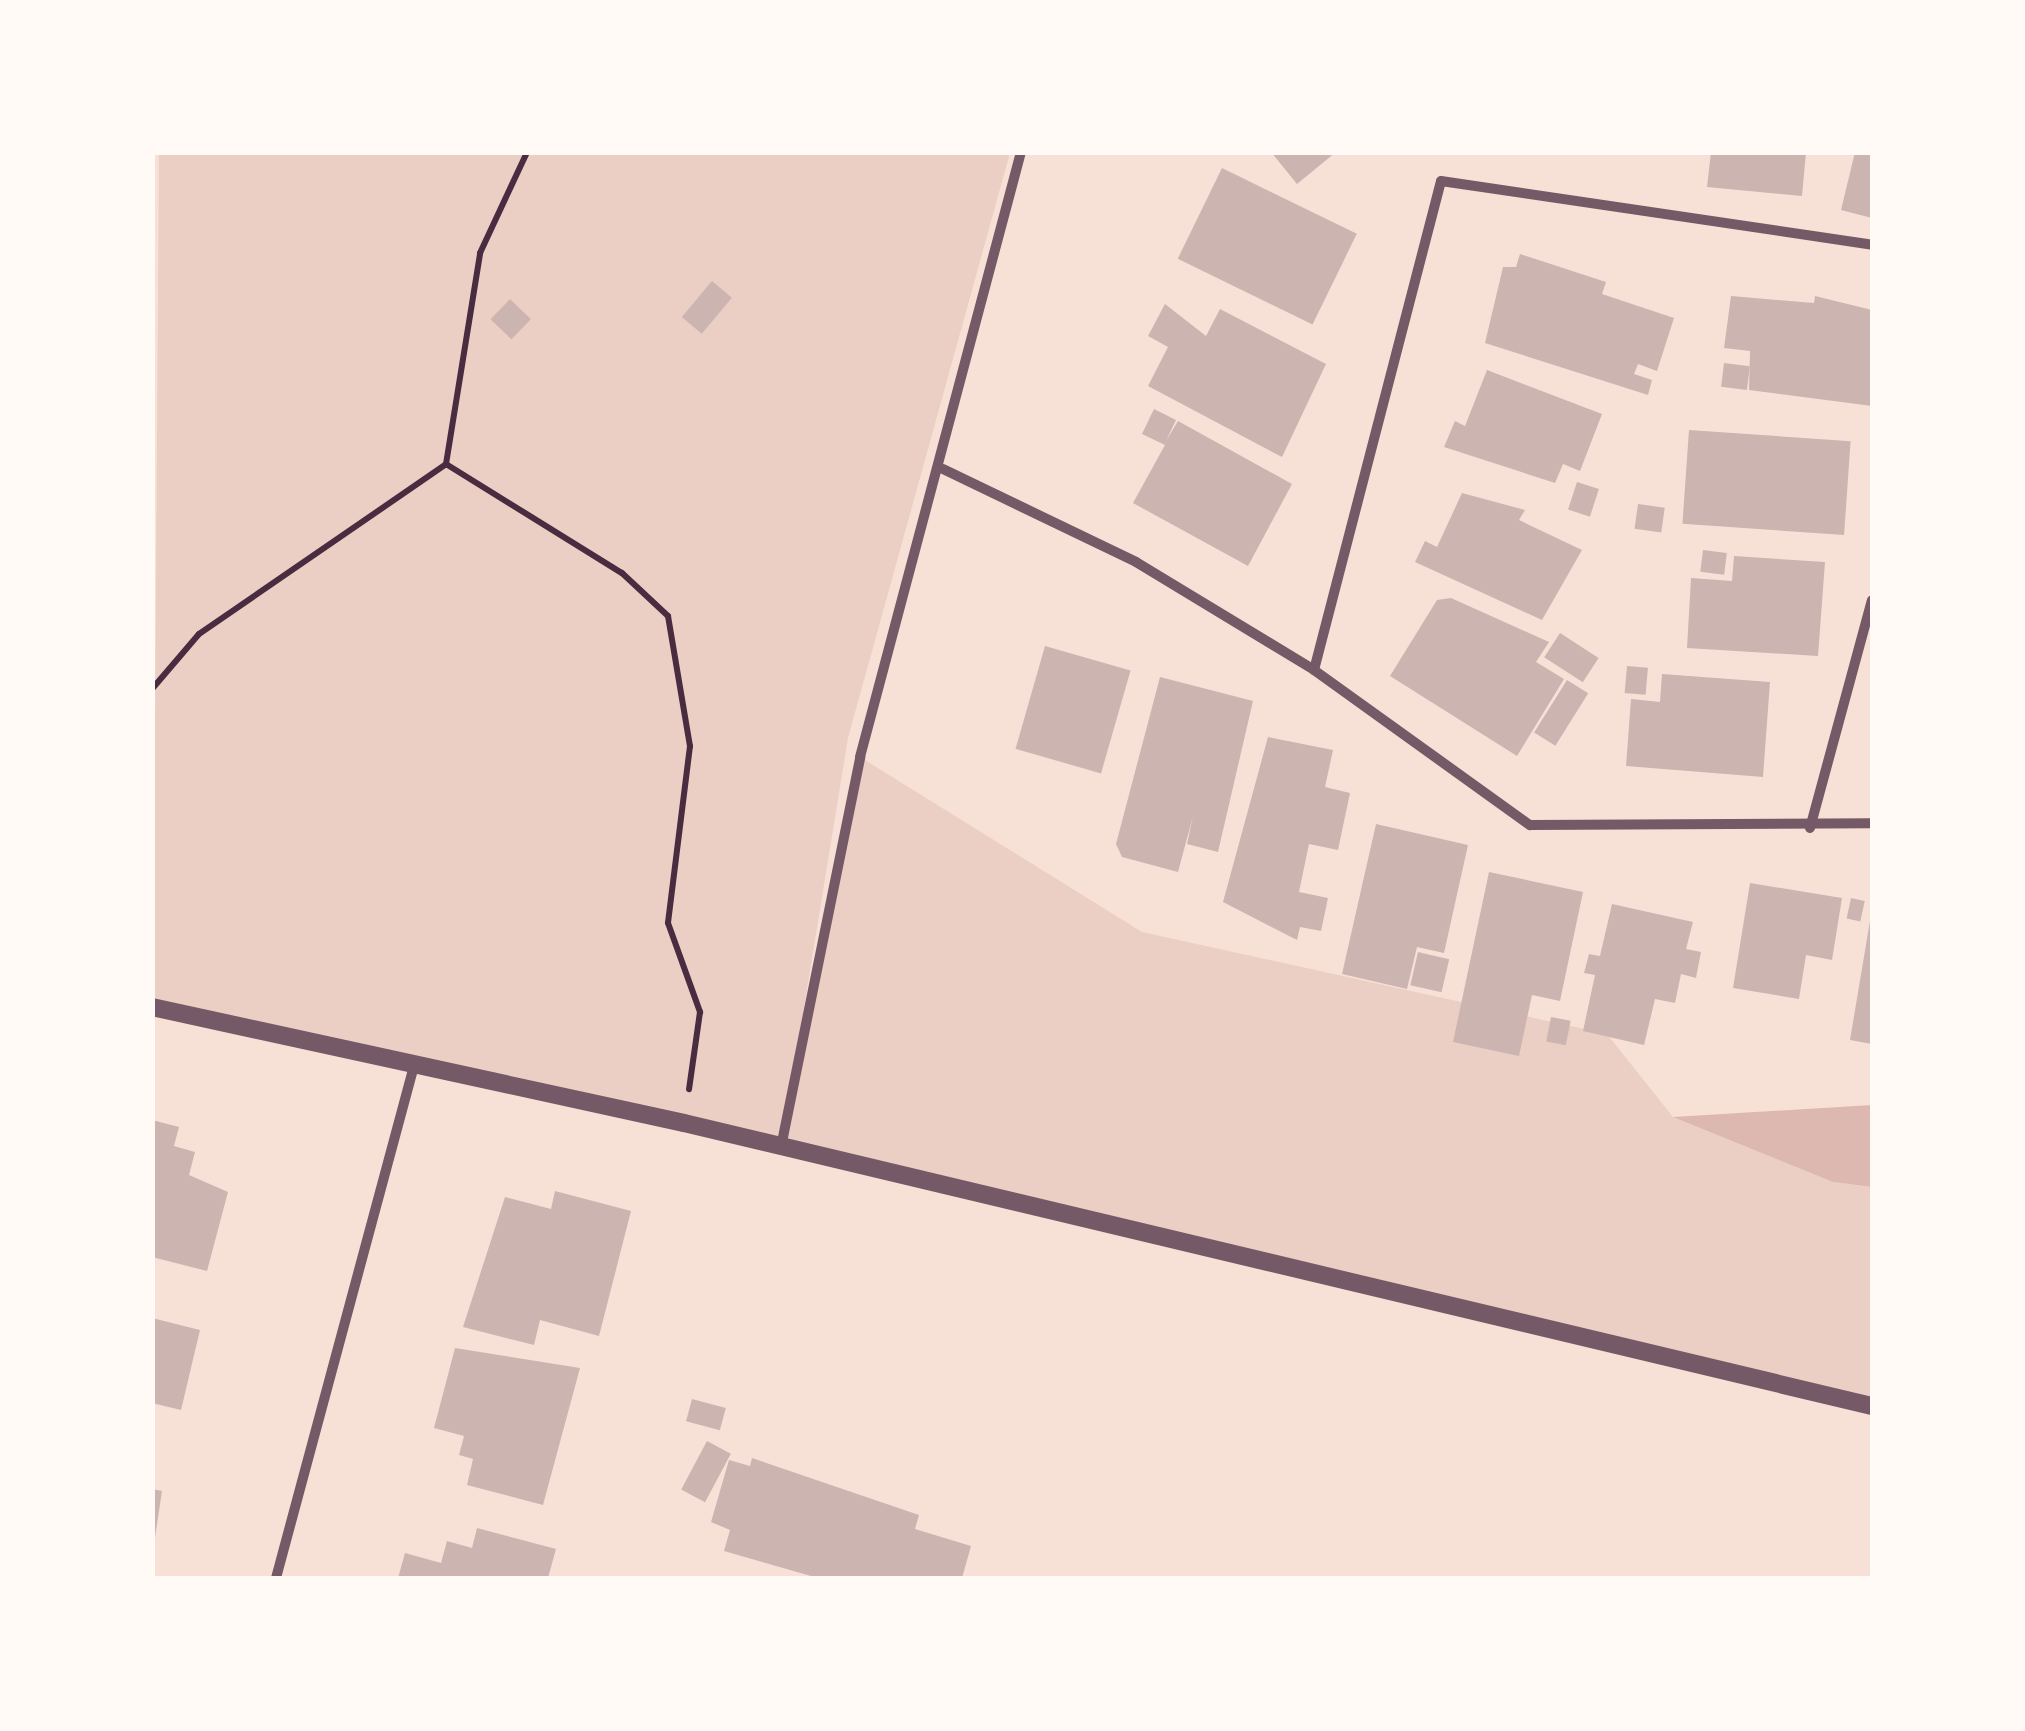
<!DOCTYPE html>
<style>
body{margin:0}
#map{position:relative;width:2025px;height:1731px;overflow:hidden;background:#f7e1d7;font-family:"Noto Sans",sans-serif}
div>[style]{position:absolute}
.green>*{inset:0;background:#ebcfc5}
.water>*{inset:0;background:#dcb8b0}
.building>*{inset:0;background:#ccb4b1;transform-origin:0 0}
.path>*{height:6px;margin:-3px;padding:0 3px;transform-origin:3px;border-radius:3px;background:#4a2c40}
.minor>*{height:10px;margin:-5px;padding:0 5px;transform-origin:5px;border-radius:5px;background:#755966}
.tertiary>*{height:18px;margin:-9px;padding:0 9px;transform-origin:9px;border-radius:9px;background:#755966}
span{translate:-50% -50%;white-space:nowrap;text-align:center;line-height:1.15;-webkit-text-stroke:10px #fffaf5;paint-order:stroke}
.frame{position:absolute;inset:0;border:155px solid #fffaf5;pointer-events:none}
</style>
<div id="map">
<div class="green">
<i style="clip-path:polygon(159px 153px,1010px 153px,848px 738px,787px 1112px,860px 757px,1142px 932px,1607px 1034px,1673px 1117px,1833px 1182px,1872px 1187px,1872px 1406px,153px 1008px)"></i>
</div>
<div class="water">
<i style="clip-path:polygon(1872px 1105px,1872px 1187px,1833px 1182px,1673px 1117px)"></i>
</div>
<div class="building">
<i style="clip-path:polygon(1271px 152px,1336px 152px,1297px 184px)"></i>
<i style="clip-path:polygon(1711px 152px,1806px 152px,1802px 196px,1707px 187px)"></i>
<i style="clip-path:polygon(1855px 152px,1872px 152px,1872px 218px,1841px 210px)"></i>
<i style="left:1222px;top:168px;width:150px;height:101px;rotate:26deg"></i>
<i style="clip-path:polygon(1520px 254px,1606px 282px,1602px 294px,1674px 318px,1657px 371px,1638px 364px,1634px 374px,1652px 380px,1648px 395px,1485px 343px,1503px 267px,1516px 267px)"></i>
<i style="left:712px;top:281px;width:26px;height:47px;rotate:40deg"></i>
<i style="clip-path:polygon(1731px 296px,1814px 303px,1815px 296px,1872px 310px,1872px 406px,1749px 390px,1750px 351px,1724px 348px)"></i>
<i style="left:510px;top:299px;width:29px;height:28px;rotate:44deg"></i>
<i style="clip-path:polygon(1165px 304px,1206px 336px,1220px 309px,1326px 364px,1282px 457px,1148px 386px,1168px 347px,1148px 336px)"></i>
<i style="left:1724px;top:363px;width:26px;height:24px;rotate:7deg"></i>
<i style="clip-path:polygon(1487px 370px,1602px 414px,1580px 471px,1563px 464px,1555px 483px,1444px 447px,1455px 421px,1465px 426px)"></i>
<i style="clip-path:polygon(1154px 409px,1176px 420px,1166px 441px,1178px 421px,1292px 484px,1248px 566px,1133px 503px,1165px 445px,1142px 434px)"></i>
<i style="left:1689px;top:430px;width:162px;height:94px;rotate:4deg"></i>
<i style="left:1577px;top:482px;width:23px;height:29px;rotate:18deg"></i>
<i style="clip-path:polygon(1462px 493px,1525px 510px,1519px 520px,1582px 550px,1542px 620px,1415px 562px,1425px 541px,1437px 547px)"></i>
<i style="left:1638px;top:504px;width:27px;height:25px;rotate:8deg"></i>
<i style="left:1703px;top:550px;width:24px;height:22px;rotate:7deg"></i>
<i style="clip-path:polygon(1734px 556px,1825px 562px,1818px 656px,1687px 648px,1691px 578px,1732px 581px)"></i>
<i style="clip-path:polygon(1451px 598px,1549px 642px,1536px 662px,1564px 679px,1517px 756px,1390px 676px,1437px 600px)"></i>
<i style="left:1560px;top:633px;width:46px;height:29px;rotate:33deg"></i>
<i style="left:1045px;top:646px;width:89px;height:107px;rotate:16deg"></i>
<i style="left:1627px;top:666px;width:21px;height:27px;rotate:5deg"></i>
<i style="clip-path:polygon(1662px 674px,1770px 682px,1763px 777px,1626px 766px,1631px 699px,1660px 702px)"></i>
<i style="clip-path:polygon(1160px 677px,1253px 701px,1218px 852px,1187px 844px,1193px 816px,1178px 872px,1122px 857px,1116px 844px)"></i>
<i style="left:1567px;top:680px;width:25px;height:62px;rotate:32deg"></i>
<i style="clip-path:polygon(1268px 737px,1333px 750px,1325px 787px,1350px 793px,1338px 850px,1309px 844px,1299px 892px,1328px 898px,1321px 931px,1300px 927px,1297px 940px,1223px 902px)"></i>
<i style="clip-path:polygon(1376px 824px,1468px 845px,1444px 953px,1417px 947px,1407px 989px,1342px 974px)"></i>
<i style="clip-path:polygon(1489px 872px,1583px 892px,1560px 1001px,1532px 995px,1519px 1056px,1453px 1042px)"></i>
<i style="clip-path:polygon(1750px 883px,1842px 898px,1832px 960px,1806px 955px,1799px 999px,1733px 988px)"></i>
<i style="left:1851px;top:898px;width:14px;height:21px;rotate:12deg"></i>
<i style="clip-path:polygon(1612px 904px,1693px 922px,1686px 949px,1701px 952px,1696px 978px,1681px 974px,1675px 1003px,1655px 999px,1644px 1045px,1583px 1031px,1595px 975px,1584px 973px,1589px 954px,1600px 956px)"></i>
<i style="clip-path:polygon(1870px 921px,1872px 921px,1872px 1044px,1850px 1040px)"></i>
<i style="left:1418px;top:952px;width:32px;height:34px;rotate:13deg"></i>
<i style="left:1551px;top:1017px;width:20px;height:25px;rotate:11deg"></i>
<i style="clip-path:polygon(152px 1120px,179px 1127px,174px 1146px,195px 1152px,189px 1175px,228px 1192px,207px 1271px,152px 1257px)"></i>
<i style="clip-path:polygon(555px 1191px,631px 1211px,599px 1336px,540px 1320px,534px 1345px,463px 1327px,505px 1197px,551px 1209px)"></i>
<i style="clip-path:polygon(152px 1318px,200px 1330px,181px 1410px,152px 1403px)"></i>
<i style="clip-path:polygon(455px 1348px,580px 1368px,543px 1505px,467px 1485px,473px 1459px,459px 1455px,464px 1436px,434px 1428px)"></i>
<i style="left:692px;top:1399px;width:35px;height:23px;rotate:15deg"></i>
<i style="left:707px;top:1441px;width:27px;height:55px;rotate:28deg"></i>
<i style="clip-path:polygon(752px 1458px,919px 1515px,915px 1529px,971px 1546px,962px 1578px,818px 1578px,724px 1551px,730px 1530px,711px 1522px,729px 1460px,750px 1466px)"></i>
<i style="clip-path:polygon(152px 1489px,162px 1491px,154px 1544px,152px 1544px)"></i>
<i style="clip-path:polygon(477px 1528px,556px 1549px,548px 1578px,398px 1578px,405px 1553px,441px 1563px,447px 1541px,472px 1548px)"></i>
</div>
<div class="path">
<i style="left:446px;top:464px;width:207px;rotate:31.8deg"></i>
<i style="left:622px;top:573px;width:63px;rotate:43.1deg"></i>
<i style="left:668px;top:616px;width:132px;rotate:80.4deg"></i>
<i style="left:690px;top:746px;width:178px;rotate:97.1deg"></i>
<i style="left:668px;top:923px;width:95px;rotate:70.2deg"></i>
<i style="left:700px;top:1012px;width:78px;rotate:98.1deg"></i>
<i style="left:152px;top:689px;width:72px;rotate:-49.5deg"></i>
<i style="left:199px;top:634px;width:300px;rotate:-34.5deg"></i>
<i style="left:446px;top:464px;width:214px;rotate:-80.8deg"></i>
<i style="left:480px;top:253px;width:111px;rotate:-65deg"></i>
</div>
<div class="minor">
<i style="left:943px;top:469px;width:214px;rotate:25.7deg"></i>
<i style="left:1136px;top:562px;width:208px;rotate:31.2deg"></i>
<i style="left:1314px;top:670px;width:266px;rotate:35.7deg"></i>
<i style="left:1530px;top:825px;width:342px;rotate:-0.3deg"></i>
<i style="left:1314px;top:670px;width:505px;rotate:-75.44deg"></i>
<i style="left:1441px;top:181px;width:436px;rotate:8.4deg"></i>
<i style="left:1810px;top:828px;width:236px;rotate:-74.8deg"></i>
<i style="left:781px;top:1147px;width:398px;rotate:-78.5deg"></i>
<i style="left:860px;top:757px;width:626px;rotate:-75.1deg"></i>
<i style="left:276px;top:1578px;width:530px;rotate:-74.92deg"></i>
</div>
<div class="tertiary">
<i style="left:152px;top:1007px;width:544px;rotate:12.3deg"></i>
<i style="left:684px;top:1123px;width:1221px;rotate:13.4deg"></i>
</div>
<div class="frame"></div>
</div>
